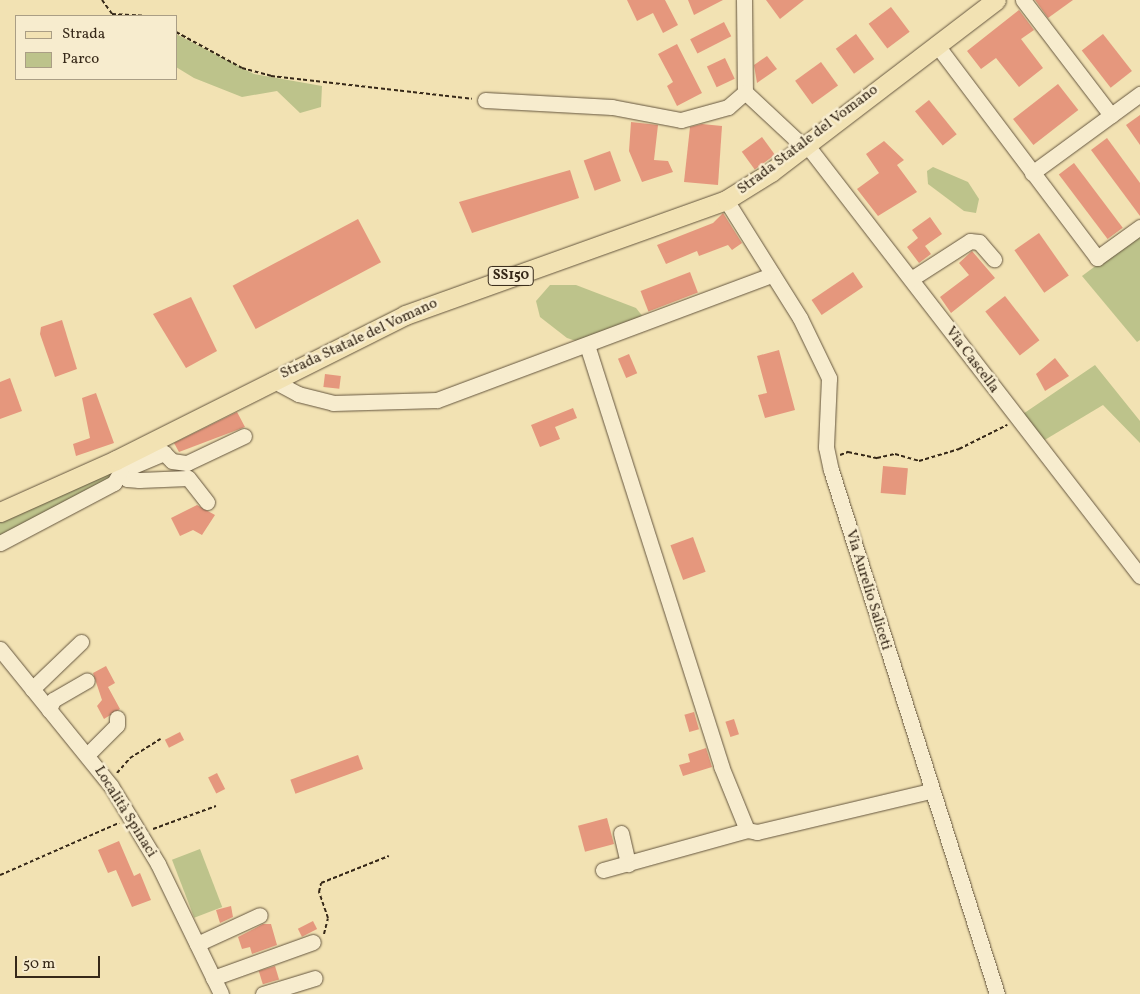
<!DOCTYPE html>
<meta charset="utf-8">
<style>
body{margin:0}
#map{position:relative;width:1140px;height:994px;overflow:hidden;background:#f2e2b3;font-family:Vollkorn,serif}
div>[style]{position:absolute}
.green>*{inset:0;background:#bdc38b;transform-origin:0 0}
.building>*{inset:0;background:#e5977d;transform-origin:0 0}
.path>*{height:2px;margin-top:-1px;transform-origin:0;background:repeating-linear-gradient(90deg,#362818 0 4px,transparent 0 6.5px)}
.roads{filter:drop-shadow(0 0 1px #65563f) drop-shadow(0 0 1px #65563f)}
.minor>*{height:15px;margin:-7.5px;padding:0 7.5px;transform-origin:7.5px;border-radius:7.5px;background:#f7ecce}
.major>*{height:19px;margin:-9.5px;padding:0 9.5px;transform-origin:9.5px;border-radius:9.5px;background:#f2e2b3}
span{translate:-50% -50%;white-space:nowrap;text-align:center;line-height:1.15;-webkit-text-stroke:5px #f7ecce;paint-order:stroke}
.shield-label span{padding:1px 4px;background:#f7ecce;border:1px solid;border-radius:4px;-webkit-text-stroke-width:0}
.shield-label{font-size:14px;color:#362818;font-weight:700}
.street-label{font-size:15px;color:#362818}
.legend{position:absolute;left:15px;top:15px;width:162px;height:65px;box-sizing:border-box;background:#f7ecce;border:1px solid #aa9e85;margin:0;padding:6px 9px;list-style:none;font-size:15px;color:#362818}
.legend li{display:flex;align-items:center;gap:10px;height:25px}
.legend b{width:25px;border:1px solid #aa9e85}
.scale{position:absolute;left:15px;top:956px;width:85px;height:22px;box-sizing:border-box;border:2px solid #362818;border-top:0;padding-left:6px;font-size:15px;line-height:18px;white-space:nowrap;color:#362818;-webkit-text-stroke:4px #f7ecce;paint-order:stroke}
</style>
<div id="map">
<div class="green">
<i style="clip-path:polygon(176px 34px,254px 74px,322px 86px,321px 107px,300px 113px,277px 91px,242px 97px,194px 78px,176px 67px)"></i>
<i style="clip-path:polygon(933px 167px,968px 182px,979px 199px,976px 213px,964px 211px,928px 184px,927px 171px)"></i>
<i style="clip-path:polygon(1140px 233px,1140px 340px,1137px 342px,1082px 276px)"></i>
<i style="clip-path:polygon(550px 285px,576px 285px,636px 308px,644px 318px,579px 342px,567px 338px,540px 317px,536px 301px)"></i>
<i style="clip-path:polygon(1095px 365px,1140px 421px,1140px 443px,1103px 405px,1043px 441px,1020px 416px)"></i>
<i style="clip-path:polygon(112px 471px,113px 477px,0 537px,0 522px)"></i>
<i style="left:200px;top:849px;width:62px;height:30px;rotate:69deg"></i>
</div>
<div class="building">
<i style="clip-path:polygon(627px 0,665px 0,678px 25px,663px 33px,653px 13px,637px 21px)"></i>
<i style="clip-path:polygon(688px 0,723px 0,694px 15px)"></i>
<i style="clip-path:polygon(766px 0,804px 0,780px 19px)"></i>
<i style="clip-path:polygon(1035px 0,1073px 0,1048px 18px)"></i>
<i style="left:891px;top:7px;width:31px;height:28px;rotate:53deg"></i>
<i style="clip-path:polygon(1019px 10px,1034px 30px,1021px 39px,1043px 68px,1019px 87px,996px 58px,981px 69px,967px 51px)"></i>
<i style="left:724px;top:22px;width:16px;height:38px;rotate:63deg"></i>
<i style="left:856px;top:34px;width:31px;height:25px;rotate:54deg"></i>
<i style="left:1103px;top:34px;width:47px;height:27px;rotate:52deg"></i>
<i style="clip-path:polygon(677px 44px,702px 93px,677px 106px,667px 86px,673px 82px,658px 54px)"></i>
<i style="clip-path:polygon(767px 56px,777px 69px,757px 83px,754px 65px)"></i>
<i style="left:725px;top:58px;width:23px;height:20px;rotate:65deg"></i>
<i style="left:821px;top:62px;width:29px;height:32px;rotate:54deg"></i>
<i style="left:1058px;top:84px;width:33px;height:57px;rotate:52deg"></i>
<i style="left:929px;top:100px;width:44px;height:18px;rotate:51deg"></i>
<i style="clip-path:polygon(1140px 115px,1140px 145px,1126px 125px)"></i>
<i style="clip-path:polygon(631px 122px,658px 125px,654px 160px,668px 161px,673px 172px,642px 182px,629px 151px)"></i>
<i style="clip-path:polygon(702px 124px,722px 126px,718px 185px,684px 182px,690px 127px)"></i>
<i style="left:762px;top:137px;width:22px;height:25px;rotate:54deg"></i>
<i style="clip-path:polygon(1107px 138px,1140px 183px,1140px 216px,1091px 150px)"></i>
<i style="clip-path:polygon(884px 141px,904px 160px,897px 165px,917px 192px,878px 216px,857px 189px,879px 173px,866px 154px)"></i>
<i style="left:610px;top:151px;width:32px;height:28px;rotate:70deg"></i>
<i style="left:1074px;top:163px;width:81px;height:19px;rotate:53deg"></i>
<i style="clip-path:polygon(570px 170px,579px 198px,472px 233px,459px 202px)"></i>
<i style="clip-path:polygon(723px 213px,742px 243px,732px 250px,728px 245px,699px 256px,697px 251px,666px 264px,657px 245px,713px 223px)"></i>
<i style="clip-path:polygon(930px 217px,942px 234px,925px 246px,931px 254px,919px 263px,907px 247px,918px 238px,912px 230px)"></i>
<i style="left:358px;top:219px;width:49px;height:142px;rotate:62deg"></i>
<i style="left:1039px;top:233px;width:52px;height:30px;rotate:55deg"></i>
<i style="clip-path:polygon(972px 251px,995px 278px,951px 313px,940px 297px,969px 275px,959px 263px)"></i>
<i style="left:690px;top:272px;width:22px;height:53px;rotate:69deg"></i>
<i style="left:853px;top:272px;width:18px;height:50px;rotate:56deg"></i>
<i style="left:1005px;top:296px;width:56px;height:25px;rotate:52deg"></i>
<i style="clip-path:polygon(191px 297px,217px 351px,186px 368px,153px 314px)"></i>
<i style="clip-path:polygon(62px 320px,77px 369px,55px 377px,40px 334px,41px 327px)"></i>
<i style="clip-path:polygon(779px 350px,795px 410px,765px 418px,758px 395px,767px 393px,757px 356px)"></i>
<i style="left:629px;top:354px;width:21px;height:12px;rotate:67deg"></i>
<i style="clip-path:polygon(1055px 358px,1069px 376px,1045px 391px,1036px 374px)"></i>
<i style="left:325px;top:374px;width:16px;height:13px;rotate:7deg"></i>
<i style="clip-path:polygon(10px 378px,22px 411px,0 419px,0 382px)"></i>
<i style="clip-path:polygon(96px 393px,114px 443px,76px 456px,73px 444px,90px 438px,82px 398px)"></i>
<i style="clip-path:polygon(573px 408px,577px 418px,555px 427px,560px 439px,540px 447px,531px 425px)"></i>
<i style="clip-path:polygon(237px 412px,245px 427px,179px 452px,174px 443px)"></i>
<i style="left:883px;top:466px;width:25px;height:27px;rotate:5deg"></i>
<i style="clip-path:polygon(197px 505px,215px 515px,202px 535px,193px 530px,180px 536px,171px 518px)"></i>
<i style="left:693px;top:537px;width:37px;height:24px;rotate:70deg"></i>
<i style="clip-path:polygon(106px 666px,115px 683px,108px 687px,120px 709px,104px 719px,97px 706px,102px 700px,93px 673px)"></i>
<i style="left:694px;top:712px;width:18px;height:10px;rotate:74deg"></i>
<i style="left:734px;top:719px;width:16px;height:9px;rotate:72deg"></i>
<i style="left:180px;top:732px;width:9px;height:17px;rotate:63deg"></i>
<i style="clip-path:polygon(706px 748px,712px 767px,683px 776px,679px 765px,690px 762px,688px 754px)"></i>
<i style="left:358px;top:755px;width:15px;height:72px;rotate:70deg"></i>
<i style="left:217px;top:773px;width:18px;height:10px;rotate:63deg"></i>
<i style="left:607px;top:818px;width:27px;height:30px;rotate:75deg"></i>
<i style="clip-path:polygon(119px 841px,134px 876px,140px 873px,151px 900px,132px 907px,116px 870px,108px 873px,98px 850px)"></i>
<i style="clip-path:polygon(231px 906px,233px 917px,220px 923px,216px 910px)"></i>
<i style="left:313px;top:921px;width:9px;height:17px;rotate:63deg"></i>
<i style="clip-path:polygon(263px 924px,271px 924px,277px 945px,252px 954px,250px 947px,242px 949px,238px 937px)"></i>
<i style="left:275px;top:966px;width:14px;height:17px;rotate:73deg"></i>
</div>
<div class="path">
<i style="left:102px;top:0;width:17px;rotate:54deg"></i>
<i style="left:112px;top:14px;width:33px;rotate:3deg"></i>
<i style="left:176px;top:32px;width:75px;rotate:28.6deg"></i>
<i style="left:242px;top:68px;width:30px;rotate:15deg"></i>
<i style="left:271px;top:76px;width:202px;rotate:6.5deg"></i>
<i style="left:840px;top:455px;width:9px;rotate:-21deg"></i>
<i style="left:848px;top:452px;width:30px;rotate:12deg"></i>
<i style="left:877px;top:458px;width:18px;rotate:-13deg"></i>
<i style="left:895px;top:454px;width:25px;rotate:16deg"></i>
<i style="left:919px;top:461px;width:42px;rotate:-16.7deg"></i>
<i style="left:959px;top:449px;width:54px;rotate:-26.6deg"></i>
<i style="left:117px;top:773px;width:20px;rotate:-49deg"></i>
<i style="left:130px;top:758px;width:36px;rotate:-32deg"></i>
<i style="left:153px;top:829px;width:67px;rotate:-20.1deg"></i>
<i style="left:0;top:875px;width:130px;rotate:-23.6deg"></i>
<i style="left:324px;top:934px;width:16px;rotate:-76deg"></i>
<i style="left:328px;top:918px;width:28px;rotate:-109deg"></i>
<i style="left:319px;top:892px;width:9px;rotate:-77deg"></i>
<i style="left:321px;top:883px;width:73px;rotate:-21.7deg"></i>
</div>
<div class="roads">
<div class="minor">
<i style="left:744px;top:0;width:92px;rotate:89.4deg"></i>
<i style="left:745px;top:92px;width:79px;rotate:43deg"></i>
<i style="left:1023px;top:0;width:145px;rotate:52.6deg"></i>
<i style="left:936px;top:44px;width:268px;rotate:53deg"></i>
<i style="left:1097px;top:258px;width:53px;rotate:-35.8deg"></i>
<i style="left:485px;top:100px;width:127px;rotate:3.2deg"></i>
<i style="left:612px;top:107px;width:70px;rotate:10.7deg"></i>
<i style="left:681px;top:120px;width:49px;rotate:-15.5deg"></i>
<i style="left:728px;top:107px;width:23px;rotate:-41deg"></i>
<i style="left:806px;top:144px;width:546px;rotate:52.29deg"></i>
<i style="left:1032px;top:173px;width:134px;rotate:-36.2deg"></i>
<i style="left:726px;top:200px;width:139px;rotate:57.9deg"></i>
<i style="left:800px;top:318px;width:67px;rotate:64.2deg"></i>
<i style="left:829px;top:378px;width:69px;rotate:92.5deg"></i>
<i style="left:826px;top:447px;width:24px;rotate:78deg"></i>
<i style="left:831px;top:470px;width:550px;rotate:72.42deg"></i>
<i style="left:911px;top:279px;width:70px;rotate:-32.8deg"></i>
<i style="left:970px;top:241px;width:9px;rotate:6deg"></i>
<i style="left:979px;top:242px;width:23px;rotate:49deg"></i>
<i style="left:587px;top:345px;width:442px;rotate:72.3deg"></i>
<i style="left:721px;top:766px;width:69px;rotate:67.9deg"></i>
<i style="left:747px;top:830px;width:10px;rotate:11deg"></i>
<i style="left:757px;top:832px;width:179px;rotate:-13.3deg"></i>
<i style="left:272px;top:380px;width:30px;rotate:28deg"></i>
<i style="left:298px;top:394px;width:36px;rotate:14deg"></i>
<i style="left:333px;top:403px;width:104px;rotate:-1.7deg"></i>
<i style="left:437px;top:400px;width:358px;rotate:-20.5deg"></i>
<i style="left:207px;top:502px;width:31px;rotate:-128deg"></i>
<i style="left:188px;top:478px;width:49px;rotate:177.7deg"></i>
<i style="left:139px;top:480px;width:12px;rotate:-175deg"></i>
<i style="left:127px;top:479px;width:10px;rotate:-127deg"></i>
<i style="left:121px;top:471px;width:47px;rotate:-22.7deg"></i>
<i style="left:164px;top:453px;width:11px;rotate:45deg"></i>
<i style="left:172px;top:461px;width:15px;rotate:8deg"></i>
<i style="left:187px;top:463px;width:63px;rotate:-25.3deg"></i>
<i style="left:0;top:543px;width:129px;rotate:-27.8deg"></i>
<i style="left:114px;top:483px;width:14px;rotate:-60deg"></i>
<i style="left:121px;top:471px;width:9px;rotate:-111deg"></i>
<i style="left:0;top:649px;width:176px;rotate:51deg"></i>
<i style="left:111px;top:786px;width:91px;rotate:58.9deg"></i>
<i style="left:158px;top:864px;width:144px;rotate:64.1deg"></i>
<i style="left:32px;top:689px;width:68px;rotate:-43.8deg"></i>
<i style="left:49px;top:710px;width:11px;rotate:-68deg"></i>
<i style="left:53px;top:700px;width:39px;rotate:-30deg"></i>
<i style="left:87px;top:755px;width:42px;rotate:-45deg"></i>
<i style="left:117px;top:725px;width:7px;rotate:-90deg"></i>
<i style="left:621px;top:833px;width:32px;rotate:77deg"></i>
<i style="left:603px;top:870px;width:149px;rotate:-15.5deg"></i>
<i style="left:197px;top:944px;width:69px;rotate:-24.7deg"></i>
<i style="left:213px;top:978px;width:106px;rotate:-19.8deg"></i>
<i style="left:263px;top:994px;width:54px;rotate:-17.1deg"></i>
</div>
<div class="major">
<i style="left:0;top:512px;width:127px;rotate:-24.1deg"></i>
<i style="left:116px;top:460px;width:323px;rotate:-26.6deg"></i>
<i style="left:405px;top:315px;width:341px;rotate:-19.7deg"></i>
<i style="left:726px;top:200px;width:53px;rotate:-31.9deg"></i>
<i style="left:771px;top:172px;width:283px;rotate:-37.4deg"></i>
</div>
</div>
<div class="shield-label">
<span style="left:511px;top:276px">SS150</span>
</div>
<div class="street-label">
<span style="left:808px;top:140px;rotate:-37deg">Strada Statale del Vomano</span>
<span style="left:359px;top:339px;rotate:-25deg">Strada Statale del Vomano</span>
<span style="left:972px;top:360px;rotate:53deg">Via Cascella</span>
<span style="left:868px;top:590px;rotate:73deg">Via Aurelio Saliceti</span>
<span style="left:125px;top:812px;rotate:58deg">Località Spinaci</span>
</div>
<ul class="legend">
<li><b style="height:6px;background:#f2e2b3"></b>Strada</li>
<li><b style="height:14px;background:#bdc38b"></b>Parco</li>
</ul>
<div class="scale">50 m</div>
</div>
